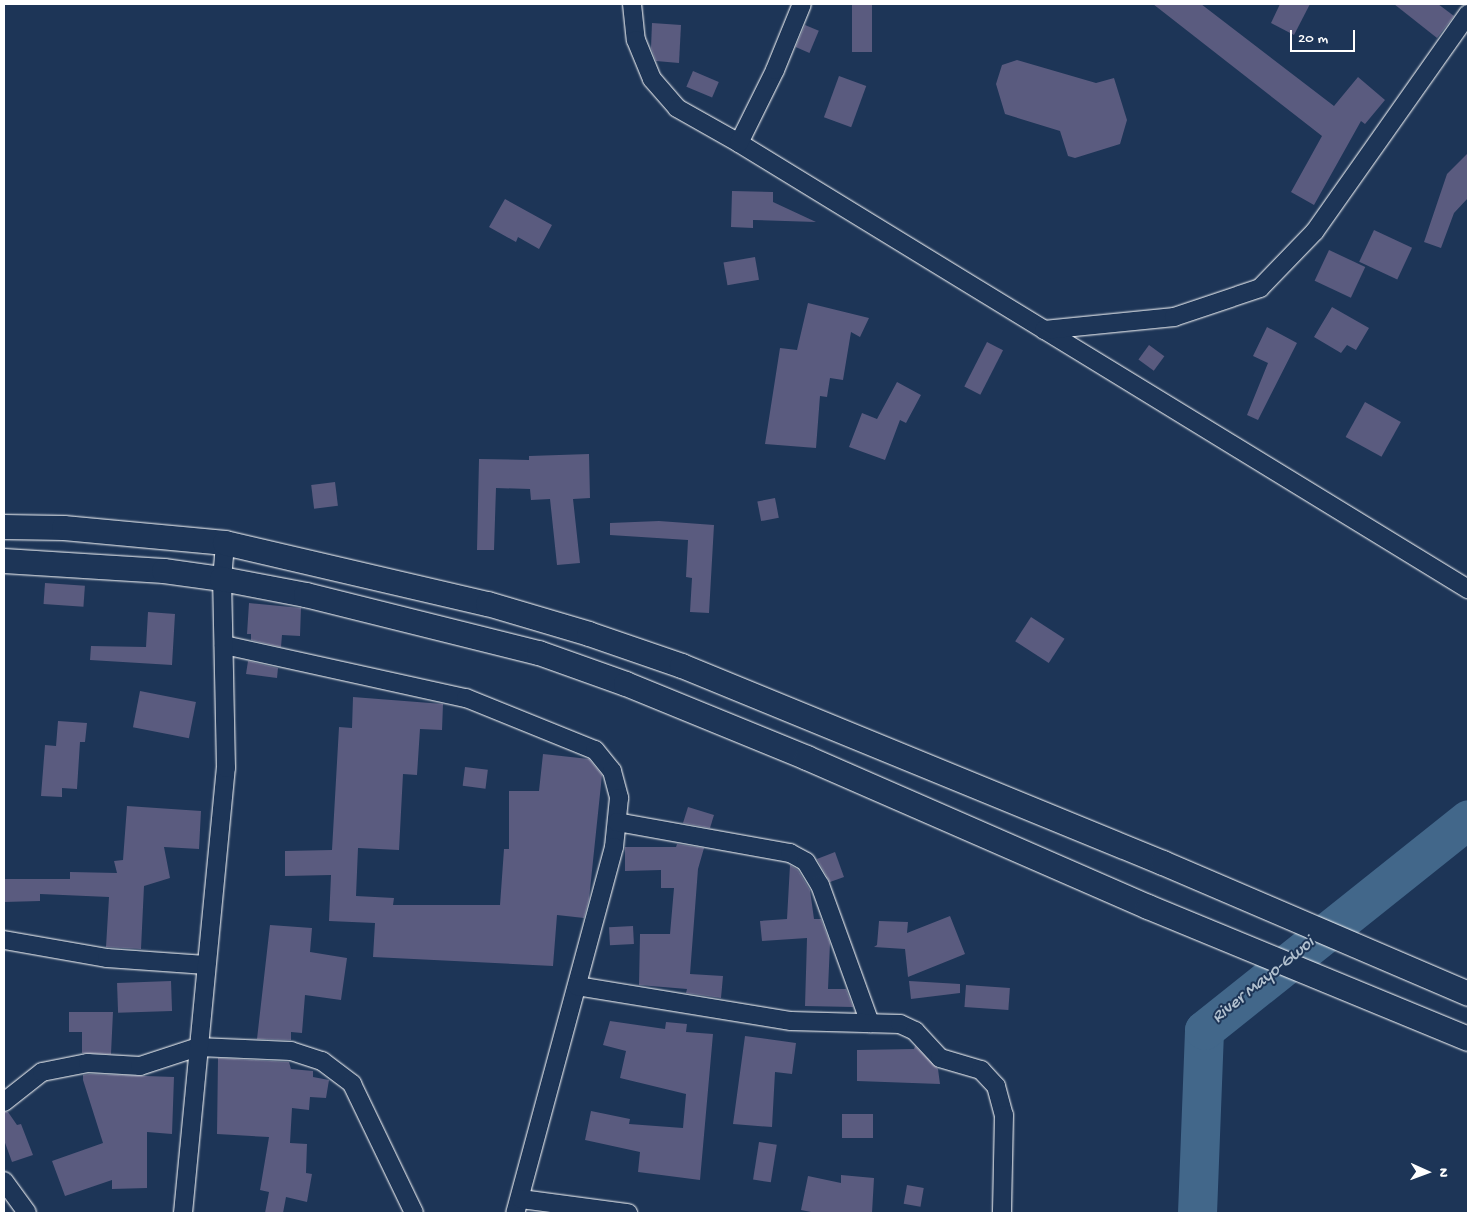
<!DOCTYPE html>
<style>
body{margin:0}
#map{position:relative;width:1472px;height:1217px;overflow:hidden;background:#1d3557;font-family:"Gochi Hand",sans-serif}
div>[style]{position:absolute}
.river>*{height:39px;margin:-19.5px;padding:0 19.5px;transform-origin:19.5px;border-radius:19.5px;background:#42678a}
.building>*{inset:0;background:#5a5b7f;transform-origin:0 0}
.roads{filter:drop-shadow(0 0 1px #fff) drop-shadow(0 0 1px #fff)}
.street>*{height:18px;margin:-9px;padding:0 9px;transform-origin:9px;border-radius:9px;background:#1d3557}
.secondary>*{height:24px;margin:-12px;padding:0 12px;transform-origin:12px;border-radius:12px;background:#1d3557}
span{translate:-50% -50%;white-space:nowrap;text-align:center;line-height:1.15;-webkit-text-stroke:4px #1d3557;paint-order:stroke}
.water-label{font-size:18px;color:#b3c2d0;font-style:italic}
.frame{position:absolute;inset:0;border:5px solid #fff;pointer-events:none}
.north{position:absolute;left:1402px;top:1147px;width:50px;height:50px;-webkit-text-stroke:4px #1d3557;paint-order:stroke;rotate:92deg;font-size:14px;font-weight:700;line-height:20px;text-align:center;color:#fff}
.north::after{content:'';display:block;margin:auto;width:18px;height:22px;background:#fff;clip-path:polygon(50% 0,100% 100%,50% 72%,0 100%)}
.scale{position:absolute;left:1290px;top:30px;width:65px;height:22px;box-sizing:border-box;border:2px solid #fff;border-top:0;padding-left:6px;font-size:15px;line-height:18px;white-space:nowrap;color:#fff;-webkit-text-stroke:4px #1d3557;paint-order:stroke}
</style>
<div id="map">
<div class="river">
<i style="left:1197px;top:1213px;width:183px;rotate:-87.8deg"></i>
<i style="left:1204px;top:1030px;width:338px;rotate:-38.6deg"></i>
</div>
<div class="building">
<i style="left:852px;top:4px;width:20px;height:48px"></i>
<i style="clip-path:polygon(1153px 4px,1201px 4px,1334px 106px,1358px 77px,1385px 100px,1365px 124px,1361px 121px,1314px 205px,1291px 192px,1322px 136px)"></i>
<i style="clip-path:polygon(1280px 4px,1310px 4px,1294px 35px,1271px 23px)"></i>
<i style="clip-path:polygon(1394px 4px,1438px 4px,1454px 16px,1437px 38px)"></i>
<i style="clip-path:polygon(652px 23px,681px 25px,679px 63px,656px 61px,651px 48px)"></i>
<i style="left:805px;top:25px;width:15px;height:24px;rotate:23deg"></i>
<i style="clip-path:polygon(1017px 60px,1096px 83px,1114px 78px,1127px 120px,1120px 144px,1075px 158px,1068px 156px,1060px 131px,1005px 114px,996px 84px,1002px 65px)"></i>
<i style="left:693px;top:71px;width:28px;height:17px;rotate:23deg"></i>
<i style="left:839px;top:76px;width:29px;height:44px;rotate:20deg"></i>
<i style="clip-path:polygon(1468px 153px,1468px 198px,1454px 213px,1441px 248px,1424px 242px,1447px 174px)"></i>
<i style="clip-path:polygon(732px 191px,773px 192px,773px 202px,816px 222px,753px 220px,753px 228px,731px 227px)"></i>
<i style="clip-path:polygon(505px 199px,552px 225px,539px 249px,518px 237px,516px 242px,489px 227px)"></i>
<i style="left:1374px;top:230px;width:42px;height:35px;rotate:25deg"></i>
<i style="left:1329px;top:250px;width:40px;height:34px;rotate:25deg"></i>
<i style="left:755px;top:257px;width:23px;height:32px;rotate:80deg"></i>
<i style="clip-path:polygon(808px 303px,869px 318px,860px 337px,851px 332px,843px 380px,830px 378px,827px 397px,820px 396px,816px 448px,765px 444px,780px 348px,797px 350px)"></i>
<i style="clip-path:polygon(1332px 307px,1369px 328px,1356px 350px,1347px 345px,1341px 353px,1314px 337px)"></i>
<i style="clip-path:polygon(1267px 327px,1297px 343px,1258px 420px,1247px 415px,1268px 363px,1253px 356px)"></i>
<i style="left:987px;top:342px;width:18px;height:50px;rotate:27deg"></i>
<i style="left:1149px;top:345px;width:19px;height:18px;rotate:36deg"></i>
<i style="clip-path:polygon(897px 382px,921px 395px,906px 423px,900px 420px,885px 460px,849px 447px,862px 413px,877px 419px)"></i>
<i style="left:1365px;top:402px;width:41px;height:40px;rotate:29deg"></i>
<i style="clip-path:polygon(589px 454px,590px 498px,573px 499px,580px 563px,557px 565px,550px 499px,531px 500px,530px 489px,496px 488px,494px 550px,477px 550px,479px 459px,529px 460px,529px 456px)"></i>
<i style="left:335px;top:482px;width:24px;height:24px;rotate:83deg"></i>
<i style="left:775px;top:498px;width:20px;height:18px;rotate:79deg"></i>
<i style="clip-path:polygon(659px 521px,714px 525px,709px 613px,690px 612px,692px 578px,686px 577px,688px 540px,610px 535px,610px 523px)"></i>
<i style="left:45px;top:583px;width:40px;height:21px;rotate:4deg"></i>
<i style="clip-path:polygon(249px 603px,301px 608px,300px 636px,282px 635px,281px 647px,251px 640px,251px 634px,247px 634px)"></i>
<i style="clip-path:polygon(148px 612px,175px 614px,172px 665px,90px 660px,91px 646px,146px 647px)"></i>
<i style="left:1031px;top:617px;width:40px;height:29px;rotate:33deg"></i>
<i style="clip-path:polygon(248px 661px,278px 668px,277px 678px,246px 674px)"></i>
<i style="left:140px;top:691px;width:57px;height:37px;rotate:11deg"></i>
<i style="clip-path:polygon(353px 697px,443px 704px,442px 730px,420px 729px,417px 775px,403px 774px,399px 850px,358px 848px,356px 896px,394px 898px,393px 905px,500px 905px,504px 849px,509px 849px,509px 791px,539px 791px,543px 754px,589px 759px,602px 775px,589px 899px,584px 918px,557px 915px,553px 966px,373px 957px,375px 923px,329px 921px,331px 875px,285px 876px,285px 851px,332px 850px,339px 727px,352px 728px)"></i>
<i style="clip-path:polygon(58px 721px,87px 723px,85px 742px,80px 742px,77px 789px,62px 788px,62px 797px,41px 796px,45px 745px,56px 746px)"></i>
<i style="left:465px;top:767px;width:23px;height:19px;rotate:7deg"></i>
<i style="clip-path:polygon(127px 806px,201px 811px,199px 849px,164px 847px,170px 878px,144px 886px,141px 949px,106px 947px,109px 897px,40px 894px,40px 901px,4px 902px,4px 879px,70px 879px,70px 872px,117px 873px,114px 861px,123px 860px)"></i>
<i style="clip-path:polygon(688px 807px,714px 815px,710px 828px,683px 823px)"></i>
<i style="clip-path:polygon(677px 844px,704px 848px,698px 869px,690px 974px,723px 976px,721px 998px,686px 993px,687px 989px,639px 985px,640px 934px,670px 934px,674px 888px,661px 888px,661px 870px,625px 871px,625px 847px,676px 847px)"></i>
<i style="clip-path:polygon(835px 852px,844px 877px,830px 882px,817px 859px)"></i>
<i style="clip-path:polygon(790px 865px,798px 870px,810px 890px,814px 919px,821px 919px,830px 943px,828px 989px,846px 989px,853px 1007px,805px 1006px,807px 938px,762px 941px,760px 921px,787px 919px)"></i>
<i style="clip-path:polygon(950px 916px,965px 954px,908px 977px,905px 949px,874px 947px,877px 945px,879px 921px,908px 922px,907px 933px)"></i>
<i style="clip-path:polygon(270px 925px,312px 928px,310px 952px,347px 958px,341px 1000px,305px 995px,302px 1033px,291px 1032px,291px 1040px,257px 1039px)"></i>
<i style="left:633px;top:926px;width:18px;height:24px;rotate:87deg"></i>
<i style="left:171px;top:981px;width:30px;height:54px;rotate:88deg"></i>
<i style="clip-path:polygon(909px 981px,960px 984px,960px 993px,911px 999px)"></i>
<i style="left:966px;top:985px;width:44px;height:22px;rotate:4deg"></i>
<i style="clip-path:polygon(69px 1012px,113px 1012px,111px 1054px,82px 1053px,82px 1032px,69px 1032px)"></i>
<i style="clip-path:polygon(610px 1021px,665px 1029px,666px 1022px,687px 1024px,686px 1032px,713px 1034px,700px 1180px,638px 1172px,640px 1152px,585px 1140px,591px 1111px,630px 1119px,629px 1124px,683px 1128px,686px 1094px,620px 1078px,626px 1051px,603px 1045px)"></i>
<i style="clip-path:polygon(745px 1036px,796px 1043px,792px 1074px,775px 1072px,772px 1127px,733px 1124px)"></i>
<i style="clip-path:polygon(915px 1046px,938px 1069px,940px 1084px,857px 1081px,857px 1050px,914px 1049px)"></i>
<i style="clip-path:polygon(218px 1058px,289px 1062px,291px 1069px,313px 1071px,313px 1077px,329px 1080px,326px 1098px,310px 1097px,309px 1110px,292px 1108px,290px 1143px,307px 1144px,306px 1173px,312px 1174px,307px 1202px,286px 1197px,283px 1213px,265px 1213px,269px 1192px,260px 1190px,269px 1137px,217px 1134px)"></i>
<i style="clip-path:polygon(89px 1074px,174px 1077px,172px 1134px,147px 1132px,147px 1188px,112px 1189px,112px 1180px,65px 1196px,52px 1161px,103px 1143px,83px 1080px,83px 1075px)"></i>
<i style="clip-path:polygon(4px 1112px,8px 1112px,17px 1125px,21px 1124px,33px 1155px,12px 1162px,4px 1140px)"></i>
<i style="left:842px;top:1114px;width:31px;height:24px"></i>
<i style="left:759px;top:1142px;width:18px;height:38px;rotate:9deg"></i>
<i style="clip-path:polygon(841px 1175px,874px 1178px,872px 1213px,816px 1213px,801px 1210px,808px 1176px,841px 1183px)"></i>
<i style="left:907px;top:1185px;width:17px;height:19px;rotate:10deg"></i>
</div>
<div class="roads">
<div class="street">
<i style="left:632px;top:4px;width:36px;rotate:84deg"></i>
<i style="left:636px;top:40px;width:42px;rotate:67.7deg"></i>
<i style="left:652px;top:79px;width:38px;rotate:49deg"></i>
<i style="left:677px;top:108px;width:71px;rotate:29.4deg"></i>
<i style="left:739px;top:143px;width:855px;rotate:31.46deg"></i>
<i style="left:739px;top:143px;width:81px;rotate:-63.7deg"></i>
<i style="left:775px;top:70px;width:71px;rotate:-67.8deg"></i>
<i style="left:1044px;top:330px;width:131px;rotate:-5.7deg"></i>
<i style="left:1174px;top:317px;width:91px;rotate:-18.6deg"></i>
<i style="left:1260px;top:288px;width:79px;rotate:-46deg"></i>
<i style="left:1315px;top:231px;width:266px;rotate:-54.8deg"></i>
<i style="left:224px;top:645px;width:248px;rotate:12.4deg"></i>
<i style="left:466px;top:698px;width:139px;rotate:22deg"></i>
<i style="left:595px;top:750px;width:27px;rotate:51deg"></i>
<i style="left:612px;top:771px;width:28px;rotate:75deg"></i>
<i style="left:619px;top:798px;width:49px;rotate:95.8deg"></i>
<i style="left:614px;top:847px;width:379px;rotate:105.1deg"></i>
<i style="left:617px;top:822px;width:176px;rotate:10.2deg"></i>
<i style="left:790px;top:853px;width:18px;rotate:29deg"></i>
<i style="left:806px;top:862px;width:27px;rotate:59deg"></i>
<i style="left:820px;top:885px;width:147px;rotate:70.1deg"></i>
<i style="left:4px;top:940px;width:105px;rotate:9.9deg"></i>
<i style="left:107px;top:958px;width:99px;rotate:4deg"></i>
<i style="left:577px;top:986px;width:217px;rotate:9.3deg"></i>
<i style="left:791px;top:1021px;width:109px;rotate:1.6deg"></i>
<i style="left:900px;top:1024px;width:17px;rotate:25deg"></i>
<i style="left:915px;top:1031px;width:37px;rotate:47deg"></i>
<i style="left:940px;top:1058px;width:43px;rotate:16.3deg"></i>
<i style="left:981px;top:1070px;width:22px;rotate:47deg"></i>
<i style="left:996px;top:1086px;width:30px;rotate:75deg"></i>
<i style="left:1004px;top:1115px;width:98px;rotate:91.2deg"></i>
<i style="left:4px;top:1102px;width:48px;rotate:-38.3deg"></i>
<i style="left:42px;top:1072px;width:47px;rotate:-11.1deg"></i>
<i style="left:88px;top:1063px;width:52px;rotate:3.3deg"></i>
<i style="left:140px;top:1066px;width:61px;rotate:-18.1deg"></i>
<i style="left:198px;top:1047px;width:93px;rotate:2.5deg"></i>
<i style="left:291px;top:1051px;width:33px;rotate:18deg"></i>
<i style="left:322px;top:1061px;width:38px;rotate:37deg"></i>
<i style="left:352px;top:1084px;width:143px;rotate:64.3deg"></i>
<i style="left:4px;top:1181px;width:39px;rotate:54deg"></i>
<i style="left:521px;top:1199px;width:108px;rotate:7.5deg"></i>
<i style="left:183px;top:1213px;width:447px;rotate:-84.5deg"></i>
<i style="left:226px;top:768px;width:189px;rotate:-91.2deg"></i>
<i style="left:222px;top:579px;width:36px;rotate:-85deg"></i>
</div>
<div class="secondary">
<i style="left:4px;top:527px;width:60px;rotate:1deg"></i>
<i style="left:64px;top:528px;width:162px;rotate:5.3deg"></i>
<i style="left:225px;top:543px;width:270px;rotate:13.1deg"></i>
<i style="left:488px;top:604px;width:105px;rotate:16.5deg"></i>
<i style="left:589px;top:634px;width:98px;rotate:19deg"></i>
<i style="left:682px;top:666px;width:520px;rotate:22.27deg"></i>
<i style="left:1163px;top:863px;width:332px;rotate:23.2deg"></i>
<i style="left:4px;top:561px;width:160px;rotate:3.6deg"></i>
<i style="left:164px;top:571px;width:59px;rotate:7.9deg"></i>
<i style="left:222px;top:579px;width:86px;rotate:10.8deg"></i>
<i style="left:306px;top:595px;width:240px;rotate:14deg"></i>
<i style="left:539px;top:653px;width:92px;rotate:19.6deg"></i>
<i style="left:626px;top:684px;width:196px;rotate:22.2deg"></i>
<i style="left:807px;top:758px;width:372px;rotate:23.6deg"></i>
<i style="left:1148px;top:907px;width:346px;rotate:22.4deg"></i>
</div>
</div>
<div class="water-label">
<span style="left:1264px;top:981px;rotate:-39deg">River Mayo-Gwoi</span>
</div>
<div class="frame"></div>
<div class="north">N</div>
<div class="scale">20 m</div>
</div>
